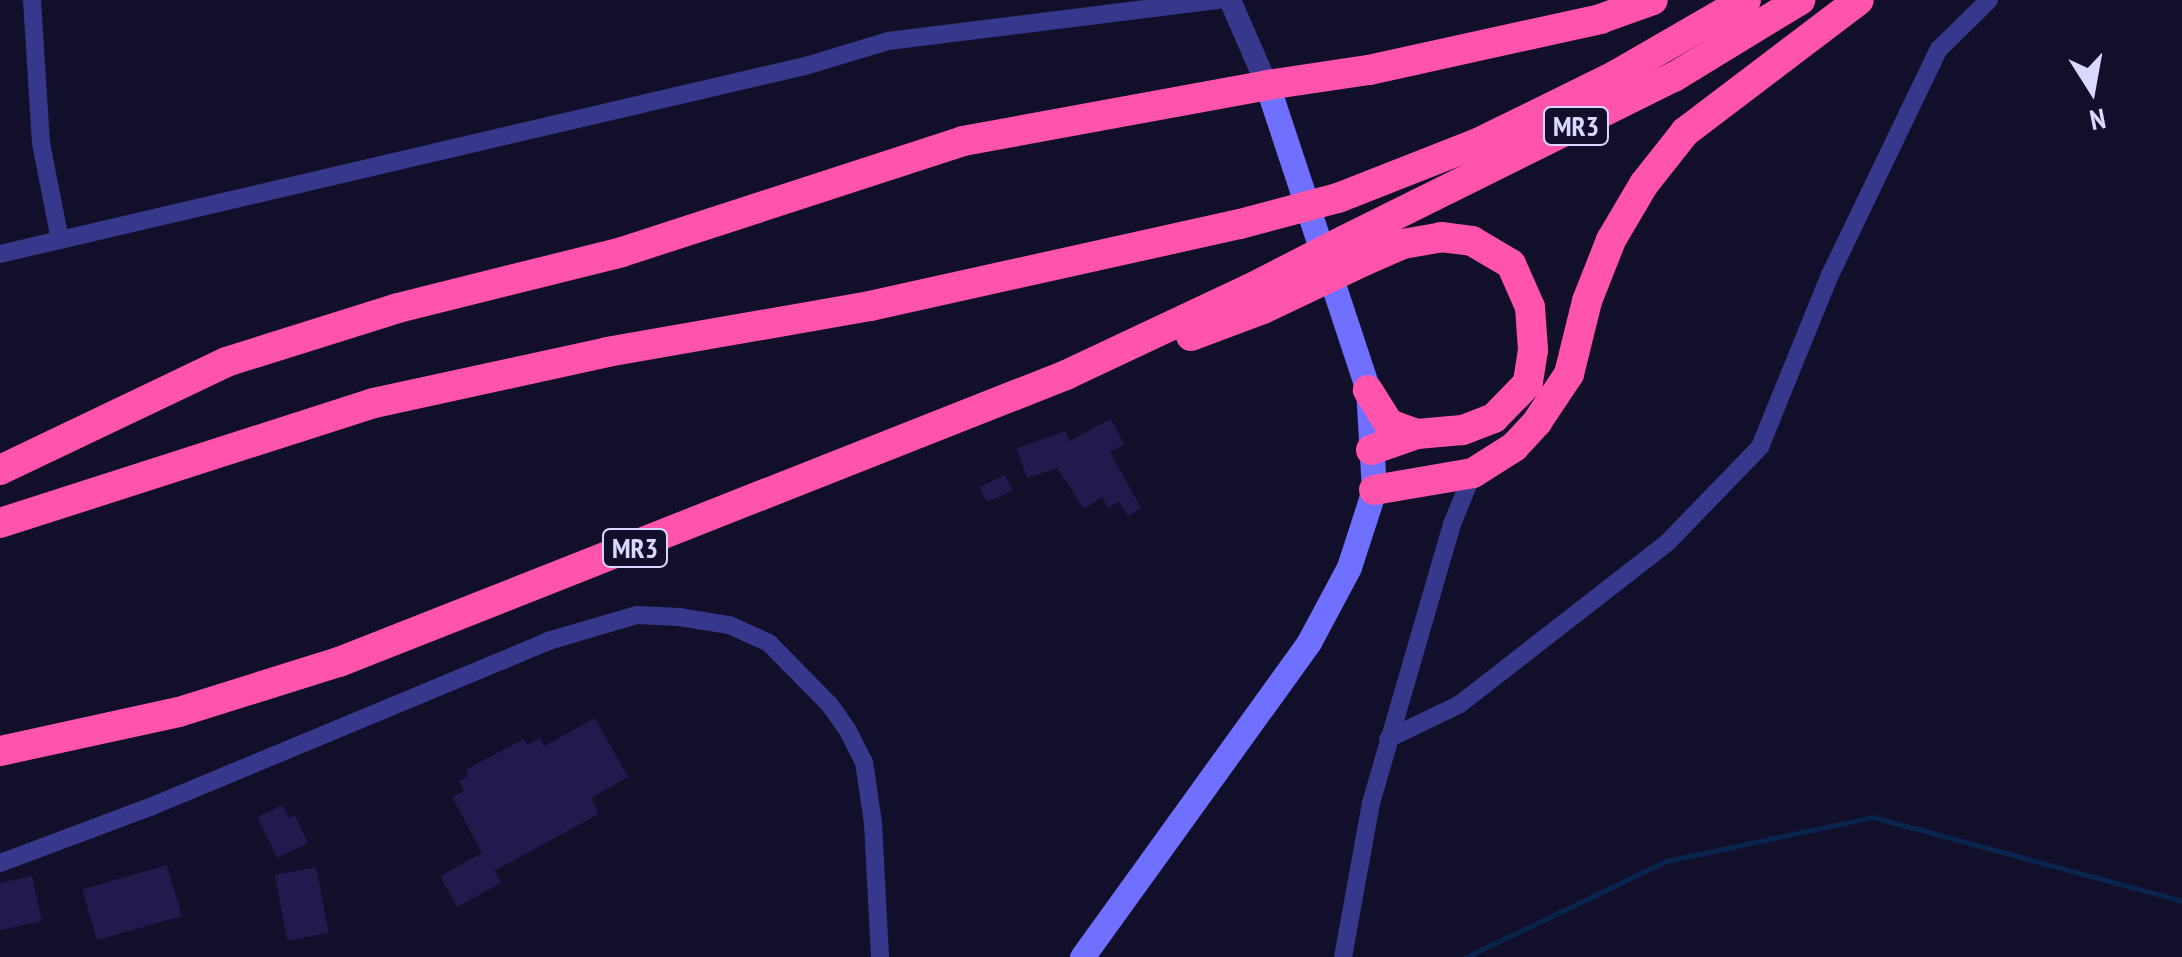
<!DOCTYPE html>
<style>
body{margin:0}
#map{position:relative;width:2182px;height:957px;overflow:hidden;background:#120f2a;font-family:"PT Sans Narrow",sans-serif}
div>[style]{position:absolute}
.stream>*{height:5px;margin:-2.5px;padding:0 2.5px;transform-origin:2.5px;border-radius:2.5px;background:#09254e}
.building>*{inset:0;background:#221a4c;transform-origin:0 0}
.minor>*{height:18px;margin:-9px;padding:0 9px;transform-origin:9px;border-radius:9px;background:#37378b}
.tertiary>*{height:22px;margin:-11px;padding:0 11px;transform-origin:11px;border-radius:11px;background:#37378b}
.secondary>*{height:25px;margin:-12.5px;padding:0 12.5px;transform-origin:12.5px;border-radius:12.5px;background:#6f70ff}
.motorway>*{height:30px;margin:-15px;padding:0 15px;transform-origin:15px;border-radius:15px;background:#ff53ac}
.motorway-bridge>*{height:30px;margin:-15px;padding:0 15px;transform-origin:15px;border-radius:15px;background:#ff53ac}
span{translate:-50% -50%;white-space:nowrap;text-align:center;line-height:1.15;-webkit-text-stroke:9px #120f2a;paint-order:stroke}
.shield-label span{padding:2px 8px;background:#120f2a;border:2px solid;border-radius:8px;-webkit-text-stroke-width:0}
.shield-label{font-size:28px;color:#dbd8ff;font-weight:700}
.north{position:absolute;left:2042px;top:40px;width:100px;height:100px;-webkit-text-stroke:8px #120f2a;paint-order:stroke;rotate:169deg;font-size:28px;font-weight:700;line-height:40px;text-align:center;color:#dbd8ff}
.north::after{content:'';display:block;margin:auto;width:35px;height:45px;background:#dbd8ff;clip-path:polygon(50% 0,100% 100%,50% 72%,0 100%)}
</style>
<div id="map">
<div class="stream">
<i style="left:1466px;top:957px;width:222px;rotate:-25.6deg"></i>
<i style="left:1666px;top:861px;width:212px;rotate:-12deg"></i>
<i style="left:1873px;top:817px;width:320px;rotate:15.2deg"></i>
</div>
<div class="building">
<i style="clip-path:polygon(1111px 419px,1124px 444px,1110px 452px,1141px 508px,1128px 516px,1119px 502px,1108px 508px,1102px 497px,1084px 509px,1057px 468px,1027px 478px,1017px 448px,1066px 431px,1069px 441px)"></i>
<i style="left:1005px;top:475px;width:17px;height:28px;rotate:65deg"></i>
<i style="clip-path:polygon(595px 718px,628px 777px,591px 798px,599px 814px,494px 871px,501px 883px,457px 907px,440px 876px,482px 853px,452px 797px,464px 791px,459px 781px,468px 776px,465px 770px,524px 739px,527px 745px,540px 738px,544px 746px)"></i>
<i style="clip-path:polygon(282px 805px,289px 818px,295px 815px,308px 843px,277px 858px,257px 817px)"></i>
<i style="left:167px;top:865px;width:53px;height:88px;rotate:74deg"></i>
<i style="left:316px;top:867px;width:67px;height:42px;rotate:79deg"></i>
<i style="clip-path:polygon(32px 876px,42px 921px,0 930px,0 883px)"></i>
</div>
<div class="minor">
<i style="left:32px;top:0;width:143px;rotate:86.4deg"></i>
<i style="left:41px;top:143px;width:99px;rotate:78.9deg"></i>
<i style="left:0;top:254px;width:831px;rotate:-13.15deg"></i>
<i style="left:809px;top:65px;width:83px;rotate:-16.9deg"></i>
<i style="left:888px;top:41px;width:334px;rotate:-7.1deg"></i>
<i style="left:1388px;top:739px;width:80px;rotate:-25.9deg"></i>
<i style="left:1460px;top:704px;width:262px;rotate:-37.9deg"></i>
<i style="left:1667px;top:543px;width:134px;rotate:-45.9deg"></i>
<i style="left:1760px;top:447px;width:186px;rotate:-67.9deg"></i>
<i style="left:1830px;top:275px;width:251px;rotate:-64.3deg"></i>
<i style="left:1939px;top:49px;width:70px;rotate:-44.4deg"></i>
<i style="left:0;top:863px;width:160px;rotate:-20.5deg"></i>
<i style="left:150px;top:807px;width:431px;rotate:-22.6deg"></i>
<i style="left:548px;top:641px;width:93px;rotate:-16.3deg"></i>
<i style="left:637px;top:615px;width:42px;rotate:2.7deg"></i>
<i style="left:679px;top:617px;width:51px;rotate:9.1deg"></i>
<i style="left:729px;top:625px;width:44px;rotate:24.2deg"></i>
<i style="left:769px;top:643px;width:87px;rotate:45.5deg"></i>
<i style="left:830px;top:705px;width:29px;rotate:55deg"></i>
<i style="left:847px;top:729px;width:37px;rotate:63deg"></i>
<i style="left:864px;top:762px;width:62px;rotate:81.6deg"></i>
<i style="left:873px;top:823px;width:134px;rotate:87deg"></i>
<i style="left:1343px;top:957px;width:157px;rotate:-79.7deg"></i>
<i style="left:1371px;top:803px;width:291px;rotate:-73.8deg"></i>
<i style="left:1452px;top:524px;width:55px;rotate:-67.6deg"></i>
</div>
<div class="tertiary">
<i style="left:1230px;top:0;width:93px;rotate:66.5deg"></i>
</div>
<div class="secondary">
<i style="left:1082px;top:957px;width:388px;rotate:-54.2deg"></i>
<i style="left:1309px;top:642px;width:85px;rotate:-61.9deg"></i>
<i style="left:1349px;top:567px;width:81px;rotate:-72deg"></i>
<i style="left:1374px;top:490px;width:100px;rotate:-93.4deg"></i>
<i style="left:1368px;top:390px;width:321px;rotate:-108.3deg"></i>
</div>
<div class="motorway">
<i style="left:1338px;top:198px;width:153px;rotate:-21.5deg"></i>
<i style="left:1480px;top:142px;width:152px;rotate:-26.2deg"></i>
<i style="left:1616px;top:75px;width:150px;rotate:-30deg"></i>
<i style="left:1345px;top:240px;width:367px;rotate:-26.4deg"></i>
<i style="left:1674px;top:77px;width:148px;rotate:-31.4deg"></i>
<i style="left:1364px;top:261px;width:43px;rotate:-23.6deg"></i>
<i style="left:1403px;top:244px;width:39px;rotate:-10deg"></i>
<i style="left:1441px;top:237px;width:31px;rotate:7deg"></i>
<i style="left:1472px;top:241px;width:45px;rotate:30.5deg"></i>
<i style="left:1511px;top:264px;width:47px;rotate:66.2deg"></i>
<i style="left:1530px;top:307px;width:43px;rotate:86deg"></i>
<i style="left:1533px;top:350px;width:33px;rotate:99deg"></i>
<i style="left:1528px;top:383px;width:49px;rotate:134.2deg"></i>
<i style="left:1494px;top:418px;width:34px;rotate:159deg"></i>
<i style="left:1462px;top:430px;width:45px;rotate:174.9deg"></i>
<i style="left:1417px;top:434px;width:30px;rotate:-160deg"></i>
<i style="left:1389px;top:424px;width:40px;rotate:-122deg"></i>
<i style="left:1191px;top:336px;width:77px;rotate:-20.6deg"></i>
<i style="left:1371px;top:450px;width:49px;rotate:-19.2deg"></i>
<i style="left:0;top:470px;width:250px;rotate:-25.5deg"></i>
<i style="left:226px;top:362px;width:180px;rotate:-17.4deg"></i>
<i style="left:398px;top:308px;width:231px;rotate:-14deg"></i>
<i style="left:622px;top:252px;width:359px;rotate:-18deg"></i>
<i style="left:963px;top:141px;width:309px;rotate:-10.4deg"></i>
<i style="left:1267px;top:85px;width:103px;rotate:-8.4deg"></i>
<i style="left:1369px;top:70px;width:237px;rotate:-12.4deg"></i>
<i style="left:1600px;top:19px;width:56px;rotate:-19.7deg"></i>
<i style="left:1374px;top:490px;width:100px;rotate:-9.7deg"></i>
<i style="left:1473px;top:473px;width:49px;rotate:-32.4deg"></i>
<i style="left:1514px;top:447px;width:34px;rotate:-47deg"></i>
<i style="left:1537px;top:422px;width:58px;rotate:-56.3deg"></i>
<i style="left:1569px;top:374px;width:75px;rotate:-76.1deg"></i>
<i style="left:1587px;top:301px;width:66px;rotate:-68.5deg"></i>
<i style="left:1611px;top:240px;width:65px;rotate:-59.5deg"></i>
<i style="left:1644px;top:184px;width:66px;rotate:-51.7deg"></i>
<i style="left:1685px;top:132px;width:218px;rotate:-37.2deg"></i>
<i style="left:0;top:523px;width:393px;rotate:-17.8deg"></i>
<i style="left:374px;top:403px;width:239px;rotate:-12.3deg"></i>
<i style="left:607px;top:352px;width:267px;rotate:-9.9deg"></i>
<i style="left:870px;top:306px;width:379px;rotate:-12.5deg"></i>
<i style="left:0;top:751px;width:183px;rotate:-12.3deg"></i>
<i style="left:179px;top:712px;width:168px;rotate:-17.4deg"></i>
<i style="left:339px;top:662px;width:782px;rotate:-21.54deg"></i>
<i style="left:1066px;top:375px;width:202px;rotate:-25.2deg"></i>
</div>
<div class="motorway-bridge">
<i style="left:1240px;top:224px;width:101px;rotate:-14.9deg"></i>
<i style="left:1249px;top:289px;width:108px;rotate:-27deg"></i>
<i style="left:1263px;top:309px;width:112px;rotate:-25.4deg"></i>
</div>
<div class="shield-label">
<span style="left:1576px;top:126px">MR3</span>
<span style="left:635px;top:548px">MR3</span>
</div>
<div class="north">N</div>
</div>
